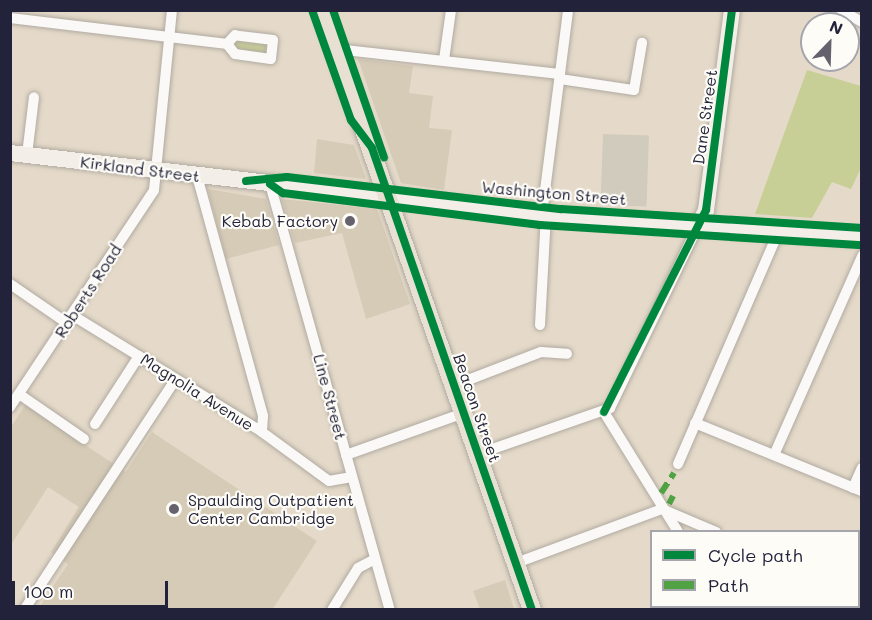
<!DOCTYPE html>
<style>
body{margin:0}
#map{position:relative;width:872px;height:620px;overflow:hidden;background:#e5dac9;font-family:Mali,sans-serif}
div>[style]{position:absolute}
.built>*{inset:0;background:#d6cbb6}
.industrial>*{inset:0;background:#d1cbbd;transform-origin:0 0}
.green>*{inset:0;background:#c7cf96}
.roads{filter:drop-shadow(0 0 2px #b0aaa1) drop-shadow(0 0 2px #b0aaa1)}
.street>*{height:10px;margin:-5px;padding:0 5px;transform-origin:5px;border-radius:5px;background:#fbf9f7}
.secondary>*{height:16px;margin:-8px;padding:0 8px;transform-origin:8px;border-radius:8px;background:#f3efe8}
.primary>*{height:18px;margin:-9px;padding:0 9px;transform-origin:9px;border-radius:9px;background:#e7e0d3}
.quiet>*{height:6px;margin-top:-3px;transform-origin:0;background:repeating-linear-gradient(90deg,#50a245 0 12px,transparent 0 18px)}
.cycleway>*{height:8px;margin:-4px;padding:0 4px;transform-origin:4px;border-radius:4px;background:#00873e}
.dots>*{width:16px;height:16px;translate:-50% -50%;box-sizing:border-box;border:3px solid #fdfcf7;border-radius:50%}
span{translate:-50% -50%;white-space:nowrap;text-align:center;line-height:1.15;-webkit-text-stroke:4.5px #fdfcf7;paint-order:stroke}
.street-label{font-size:16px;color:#22223b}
.poi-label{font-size:16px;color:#22223b}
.right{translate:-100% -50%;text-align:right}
.left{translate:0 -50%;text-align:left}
.frame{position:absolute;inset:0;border:12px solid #22223b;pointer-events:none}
.legend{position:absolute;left:650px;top:530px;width:210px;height:78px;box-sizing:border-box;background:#fdfcf7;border:2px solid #a5a5ac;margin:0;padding:8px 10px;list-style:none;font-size:18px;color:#22223b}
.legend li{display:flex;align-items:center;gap:12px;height:30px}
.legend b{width:30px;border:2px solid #a5a5ac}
.north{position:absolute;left:800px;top:12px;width:60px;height:60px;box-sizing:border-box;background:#fdfcf7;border:2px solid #a5a5ac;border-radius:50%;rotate:23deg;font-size:16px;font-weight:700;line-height:24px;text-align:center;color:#22223b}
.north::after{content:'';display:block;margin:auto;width:21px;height:27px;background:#66626d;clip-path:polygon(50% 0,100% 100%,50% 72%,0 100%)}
.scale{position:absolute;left:12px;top:581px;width:156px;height:27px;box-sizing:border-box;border:3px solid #22223b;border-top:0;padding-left:8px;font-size:18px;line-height:21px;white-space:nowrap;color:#22223b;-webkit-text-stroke:4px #fdfcf7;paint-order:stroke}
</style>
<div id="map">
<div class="built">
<i style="clip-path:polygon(358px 59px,413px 66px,409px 93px,433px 96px,429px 128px,452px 130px,444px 190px,401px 183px)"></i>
<i style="clip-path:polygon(317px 139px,354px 145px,366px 179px,314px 173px)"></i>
<i style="clip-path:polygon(208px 189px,266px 199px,279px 245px,226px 259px)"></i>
<i style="clip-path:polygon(282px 199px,377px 209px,410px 304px,366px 319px,342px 233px,295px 243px)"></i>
<i style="clip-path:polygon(25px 405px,126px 472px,152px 432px,317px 541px,272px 610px,38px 609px,68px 564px,51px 552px,79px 507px,48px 487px,11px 545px,11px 427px)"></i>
<i style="clip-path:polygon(505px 580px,514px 609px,480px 609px,473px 591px)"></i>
</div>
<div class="industrial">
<i style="left:603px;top:134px;width:46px;height:71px;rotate:2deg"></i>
</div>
<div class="green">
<i style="clip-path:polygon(232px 40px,266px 41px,265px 54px,236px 51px)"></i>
<i style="clip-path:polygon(807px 70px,861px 86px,861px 168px,851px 189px,832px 182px,812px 218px,755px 214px)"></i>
</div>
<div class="roads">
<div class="street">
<i style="left:841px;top:10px;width:24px;rotate:30deg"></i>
<i style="left:10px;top:18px;width:219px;rotate:6.8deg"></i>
<i style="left:227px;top:44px;width:13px;rotate:51deg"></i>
<i style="left:235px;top:54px;width:36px;rotate:8deg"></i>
<i style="left:271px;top:59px;width:19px;rotate:-84deg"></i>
<i style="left:273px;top:40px;width:38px;rotate:-173deg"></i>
<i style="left:235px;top:35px;width:12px;rotate:132deg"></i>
<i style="left:336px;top:49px;width:225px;rotate:6.4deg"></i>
<i style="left:444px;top:60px;width:50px;rotate:-82deg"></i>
<i style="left:560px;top:79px;width:75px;rotate:8.5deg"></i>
<i style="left:634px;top:90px;width:48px;rotate:-80.3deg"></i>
<i style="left:27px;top:155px;width:58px;rotate:-83.1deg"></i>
<i style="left:197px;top:176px;width:249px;rotate:74.6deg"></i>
<i style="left:263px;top:416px;width:16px;rotate:94deg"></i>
<i style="left:270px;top:184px;width:443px;rotate:74.3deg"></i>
<i style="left:542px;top:214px;width:206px;rotate:-82.7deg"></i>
<i style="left:10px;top:284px;width:69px;rotate:34.4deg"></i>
<i style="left:72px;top:315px;width:223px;rotate:31.6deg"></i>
<i style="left:262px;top:432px;width:83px;rotate:36.2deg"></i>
<i style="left:329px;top:481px;width:23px;rotate:-10deg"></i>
<i style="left:540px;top:325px;width:110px;rotate:-86.9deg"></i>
<i style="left:455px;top:385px;width:92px;rotate:-21deg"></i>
<i style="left:541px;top:352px;width:26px;rotate:4deg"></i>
<i style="left:19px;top:394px;width:79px;rotate:34.7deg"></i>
<i style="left:10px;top:407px;width:260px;rotate:-56.4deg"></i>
<i style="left:154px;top:190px;width:181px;rotate:-84.3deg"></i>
<i style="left:604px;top:412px;width:141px;rotate:58.3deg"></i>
<i style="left:695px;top:423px;width:180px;rotate:22.2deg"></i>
<i style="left:95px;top:424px;width:81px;rotate:-57.1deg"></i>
<i style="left:478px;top:454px;width:140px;rotate:-19.2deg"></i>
<i style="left:610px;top:408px;width:202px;rotate:-64.2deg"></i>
<i style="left:346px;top:455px;width:125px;rotate:-19.6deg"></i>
<i style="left:774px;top:455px;width:218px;rotate:-66.1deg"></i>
<i style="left:678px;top:464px;width:252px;rotate:-66.6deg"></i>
<i style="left:853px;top:488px;width:22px;rotate:-66deg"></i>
<i style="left:516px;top:563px;width:156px;rotate:-20.3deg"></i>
<i style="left:662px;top:509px;width:59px;rotate:23.1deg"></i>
<i style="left:858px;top:586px;width:4px;rotate:14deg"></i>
<i style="left:704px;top:606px;width:4px;rotate:76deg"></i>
<i style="left:24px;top:610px;width:275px;rotate:-56.7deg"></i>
<i style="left:332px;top:610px;width:49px;rotate:-58.2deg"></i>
<i style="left:358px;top:568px;width:19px;rotate:-28deg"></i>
<i style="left:799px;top:610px;width:4px;rotate:-76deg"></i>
</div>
<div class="secondary">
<i style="left:10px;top:153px;width:548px;rotate:6.61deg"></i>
<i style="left:554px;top:216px;width:309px;rotate:4.1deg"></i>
<i style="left:698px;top:226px;width:18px;rotate:-63deg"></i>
<i style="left:706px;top:210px;width:202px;rotate:-82.6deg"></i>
</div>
<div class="primary">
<i style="left:322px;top:10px;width:636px;rotate:70.71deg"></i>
</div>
</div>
<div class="quiet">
<i style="left:661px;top:493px;width:24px;rotate:-57deg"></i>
<i style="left:669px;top:504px;width:9px;rotate:-63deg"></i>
</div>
<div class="cycleway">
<i style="left:312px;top:10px;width:117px;rotate:70.5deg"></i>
<i style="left:351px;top:120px;width:35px;rotate:53deg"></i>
<i style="left:372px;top:148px;width:489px;rotate:70.9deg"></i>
<i style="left:333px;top:10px;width:156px;rotate:70.9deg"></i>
<i style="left:246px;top:181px;width:41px;rotate:-5.6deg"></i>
<i style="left:287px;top:177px;width:276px;rotate:6.7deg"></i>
<i style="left:561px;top:209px;width:302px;rotate:3.6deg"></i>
<i style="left:270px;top:184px;width:16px;rotate:35deg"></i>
<i style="left:283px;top:193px;width:259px;rotate:7.1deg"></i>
<i style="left:540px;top:225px;width:323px;rotate:3.6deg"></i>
<i style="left:604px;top:412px;width:226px;rotate:-63.2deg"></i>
<i style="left:706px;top:210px;width:202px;rotate:-82.6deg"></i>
</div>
<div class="dots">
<i style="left:350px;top:221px;background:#66626d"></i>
<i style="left:174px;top:509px;background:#66626d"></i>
</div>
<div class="street-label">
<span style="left:705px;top:117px;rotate:-82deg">Dane Street</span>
<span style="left:140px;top:169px;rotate:7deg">Kirkland Street</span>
<span style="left:554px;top:193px;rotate:5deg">Washington Street</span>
<span style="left:88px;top:291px;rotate:-57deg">Roberts Road</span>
<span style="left:197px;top:392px;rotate:32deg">Magnolia Avenue</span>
<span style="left:330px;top:397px;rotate:75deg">Line Street</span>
<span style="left:477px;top:408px;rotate:71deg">Beacon Street</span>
</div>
<div class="poi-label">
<span class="right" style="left:338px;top:221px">Kebab Factory</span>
<span class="left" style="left:188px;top:509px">Spaulding Outpatient<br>Center Cambridge</span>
</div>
<div class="frame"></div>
<ul class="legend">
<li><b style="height:8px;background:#00873e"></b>Cycle path</li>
<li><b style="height:8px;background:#50a245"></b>Path</li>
</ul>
<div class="north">N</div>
<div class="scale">100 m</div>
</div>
